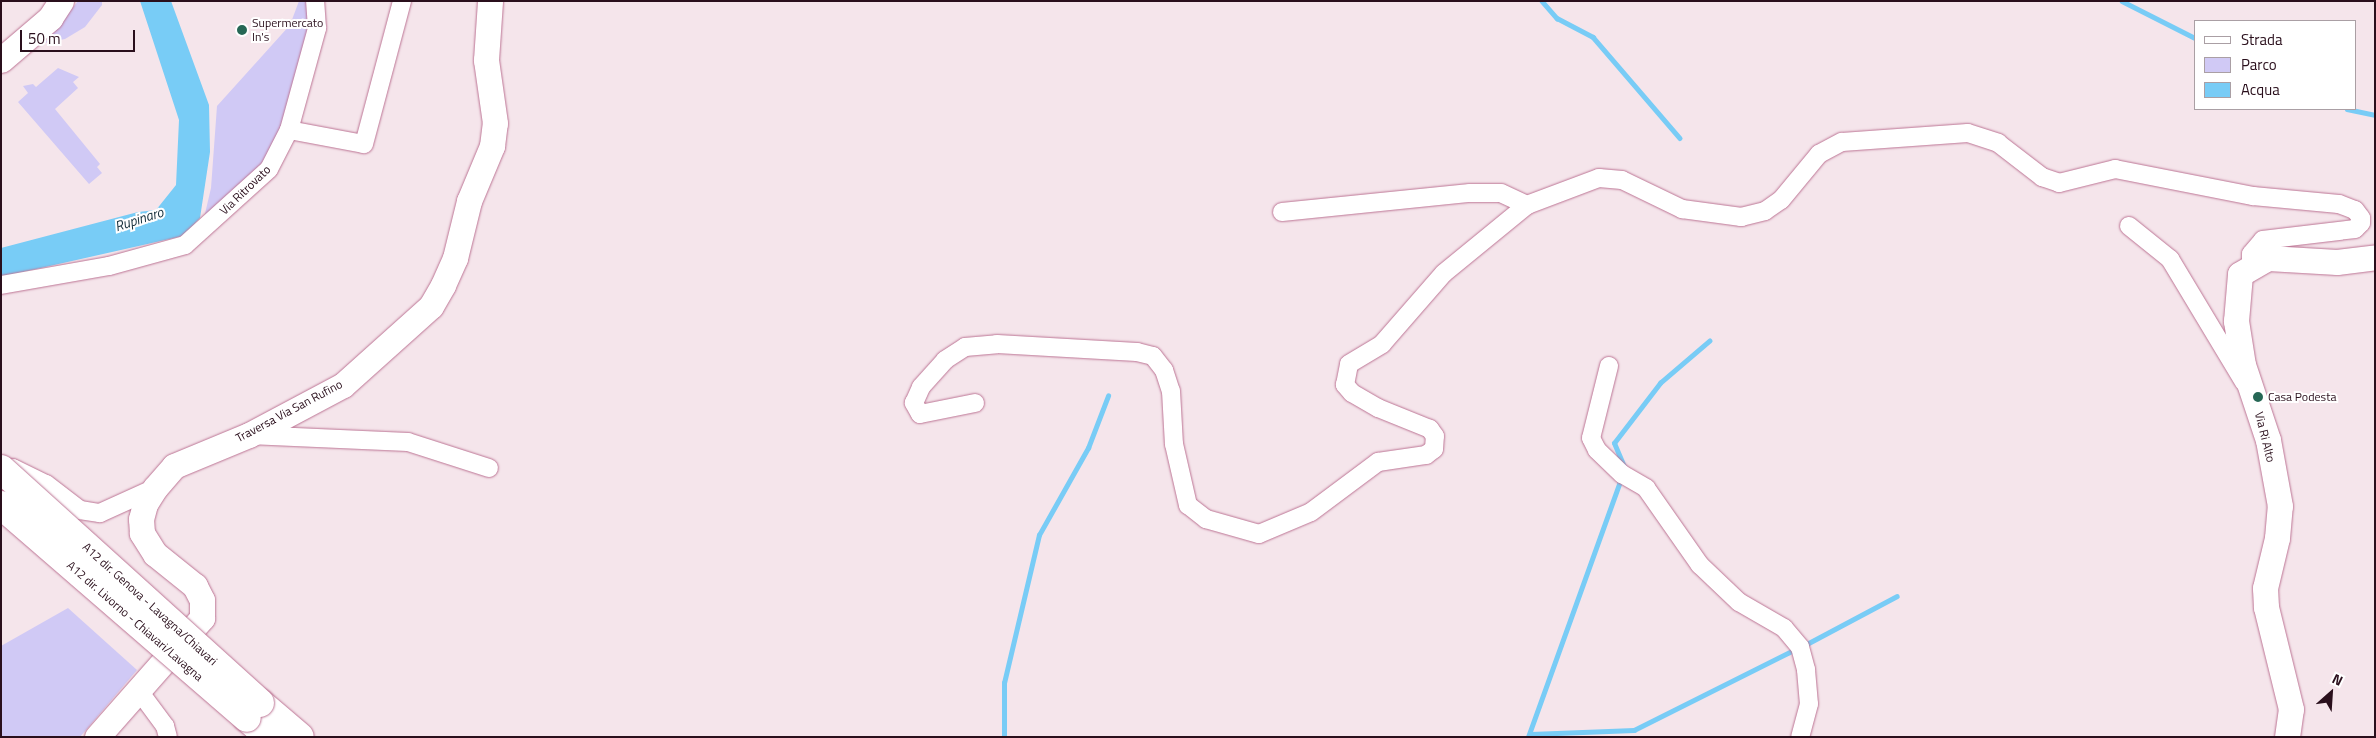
<!DOCTYPE html>
<style>
body{margin:0}
#map{position:relative;width:2376px;height:738px;overflow:hidden;background:#f5e5eb;font-family:"Titillium Web",sans-serif}
div>[style]{position:absolute}
.green>*{inset:0;background:#d0c9f5}
.water>*{inset:0;background:#78ccf6}
.stream>*{height:4.5px;margin:-2.25px;padding:0 2.25px;transform-origin:2.25px;border-radius:2.25px;background:#78ccf6}
.roads{filter:drop-shadow(0 0 1px #bc7494) drop-shadow(0 0 1px #bc7494)}
.street>*{height:18px;margin:-9px;padding:0 9px;transform-origin:9px;border-radius:9px;background:#fff}
.secondary>*{height:25px;margin:-12.5px;padding:0 12.5px;transform-origin:12.5px;border-radius:12.5px;background:#fff}
.highway>*{height:28px;margin:-14px;padding:0 14px;transform-origin:14px;border-radius:14px;background:#fff}
.bridges{filter:drop-shadow(0 0 1px #bc7494) drop-shadow(0 0 1px #bc7494)}
.highway-bridge>*{height:28px;margin:-14px;padding:0 14px;transform-origin:14px;border-radius:14px;background:#fff}
.dots>*{width:14px;height:14px;translate:-50% -50%;box-sizing:border-box;border:2px solid #fff;border-radius:50%}
span{translate:-50% -50%;white-space:nowrap;text-align:center;line-height:1.15;-webkit-text-stroke:4px #fff;paint-order:stroke}
.poi-label{font-size:12px;color:#2a0f1c}
.left{translate:0 -50%;text-align:left}
.street-label{font-size:12px;color:#2a0f1c}
.water-label{font-size:14px;color:#142e3b;font-style:italic}
.frame{position:absolute;inset:0;border:2px solid #2a0f1c;pointer-events:none}
.legend{position:absolute;left:2194px;top:20px;width:162px;height:90px;box-sizing:border-box;background:#fff;border:1px solid #aa9fa4;margin:0;padding:6px 9px;list-style:none;font-size:15px;color:#2a0f1c}
.legend li{display:flex;align-items:center;gap:10px;height:25px}
.legend b{width:25px;border:1px solid #aa9fa4}
.north{position:absolute;left:2306px;top:668px;width:50px;height:50px;-webkit-text-stroke:4px #fff;paint-order:stroke;rotate:26deg;font-size:14px;font-weight:700;line-height:20px;text-align:center;color:#2a0f1c}
.north::after{content:'';display:block;margin:auto;width:18px;height:22px;background:#2a0f1c;clip-path:polygon(50% 0,100% 100%,50% 72%,0 100%)}
.scale{position:absolute;left:20px;top:30px;width:115px;height:22px;box-sizing:border-box;border:2px solid #2a0f1c;border-top:0;padding-left:6px;font-size:15px;line-height:18px;white-space:nowrap;color:#2a0f1c;-webkit-text-stroke:4px #fff;paint-order:stroke}
</style>
<div id="map">
<div class="green">
<i style="clip-path:polygon(78px 1px,102px 1px,102px 5px,85px 27px,65px 39px,45px 43px)"></i>
<i style="clip-path:polygon(299px 1px,309px 1px,313px 26px,277px 142px,267px 161px,204px 218px,211px 188px,217px 106px,290px 25px)"></i>
<i style="clip-path:polygon(58px 68px,79px 77px,73px 82px,78px 88px,55px 109px,100px 164px,97px 167px,102px 173px,89px 184px,18px 102px,28px 93px,23px 86px,33px 84px,36px 87px)"></i>
<i style="clip-path:polygon(68px 608px,137px 670px,80px 737px,1px 737px,1px 646px)"></i>
</div>
<div class="water">
<i style="clip-path:polygon(140px 1px,171px 1px,209px 105px,210px 152px,200px 218px,183px 236px,1px 277px,1px 248px,138px 212px,156px 210px,176px 185px,179px 120px)"></i>
</div>
<div class="stream">
<i style="left:1542px;top:1px;width:23px;rotate:49deg"></i>
<i style="left:1557px;top:18px;width:41px;rotate:27.8deg"></i>
<i style="left:1593px;top:37px;width:133px;rotate:49.3deg"></i>
<i style="left:2122px;top:1px;width:82px;rotate:26.9deg"></i>
<i style="left:2347px;top:109px;width:29px;rotate:12deg"></i>
<i style="left:1625px;top:469px;width:28px;rotate:-113deg"></i>
<i style="left:1614px;top:443px;width:76px;rotate:-52.5deg"></i>
<i style="left:1660px;top:383px;width:65px;rotate:-40.6deg"></i>
<i style="left:1803px;top:646px;width:106px;rotate:-28deg"></i>
<i style="left:1531px;top:734px;width:103px;rotate:-2.2deg"></i>
<i style="left:1634px;top:730px;width:181px;rotate:-26.6deg"></i>
<i style="left:1004px;top:737px;width:54px;rotate:-90deg"></i>
<i style="left:1004px;top:683px;width:152px;rotate:-76.7deg"></i>
<i style="left:1039px;top:535px;width:100px;rotate:-60.6deg"></i>
<i style="left:1088px;top:448px;width:56px;rotate:-69deg"></i>
<i style="left:1528px;top:737px;width:275px;rotate:-70.2deg"></i>
</div>
<div class="roads">
<div class="street">
<i style="left:289px;top:130px;width:106px;rotate:-74.6deg"></i>
<i style="left:317px;top:28px;width:27px;rotate:-94deg"></i>
<i style="left:1282px;top:212px;width:189px;rotate:-5.8deg"></i>
<i style="left:1470px;top:193px;width:31px"></i>
<i style="left:1501px;top:193px;width:29px;rotate:25deg"></i>
<i style="left:2129px;top:226px;width:53px;rotate:38.8deg"></i>
<i style="left:2170px;top:259px;width:144px;rotate:59deg"></i>
<i style="left:1px;top:285px;width:110px;rotate:-10deg"></i>
<i style="left:109px;top:266px;width:79px;rotate:-15.4deg"></i>
<i style="left:185px;top:245px;width:113px;rotate:-42.1deg"></i>
<i style="left:269px;top:169px;width:44px;rotate:-62.9deg"></i>
<i style="left:289px;top:130px;width:76px;rotate:10.6deg"></i>
<i style="left:364px;top:144px;width:148px;rotate:-75.1deg"></i>
<i style="left:1609px;top:366px;width:74px;rotate:104deg"></i>
<i style="left:1591px;top:438px;width:13px;rotate:63deg"></i>
<i style="left:1597px;top:450px;width:35px;rotate:44deg"></i>
<i style="left:1622px;top:474px;width:28px;rotate:30deg"></i>
<i style="left:1646px;top:488px;width:94px;rotate:55deg"></i>
<i style="left:1700px;top:565px;width:54px;rotate:43.5deg"></i>
<i style="left:1739px;top:602px;width:52px;rotate:30deg"></i>
<i style="left:1784px;top:628px;width:25px;rotate:50deg"></i>
<i style="left:1800px;top:647px;width:24px;rotate:75deg"></i>
<i style="left:1806px;top:670px;width:34px;rotate:85deg"></i>
<i style="left:1809px;top:704px;width:34px;rotate:105deg"></i>
<i style="left:975px;top:403px;width:56px;rotate:168.7deg"></i>
<i style="left:920px;top:414px;width:13px;rotate:-119deg"></i>
<i style="left:914px;top:403px;width:17px;rotate:-66deg"></i>
<i style="left:921px;top:387px;width:36px;rotate:-48deg"></i>
<i style="left:945px;top:360px;width:24px;rotate:-33deg"></i>
<i style="left:965px;top:347px;width:32px;rotate:-5deg"></i>
<i style="left:997px;top:344px;width:140px;rotate:3.3deg"></i>
<i style="left:1137px;top:352px;width:16px;rotate:14deg"></i>
<i style="left:1153px;top:356px;width:18px;rotate:52deg"></i>
<i style="left:1164px;top:370px;width:22px;rotate:72deg"></i>
<i style="left:1171px;top:391px;width:53px;rotate:86.8deg"></i>
<i style="left:1174px;top:444px;width:63px;rotate:77.1deg"></i>
<i style="left:1188px;top:505px;width:23px;rotate:38deg"></i>
<i style="left:1206px;top:519px;width:55px;rotate:15.8deg"></i>
<i style="left:1259px;top:534px;width:56px;rotate:-22.9deg"></i>
<i style="left:1311px;top:512px;width:84px;rotate:-36.7deg"></i>
<i style="left:1378px;top:462px;width:49px;rotate:-8.3deg"></i>
<i style="left:1426px;top:455px;width:10px;rotate:-37deg"></i>
<i style="left:1434px;top:449px;width:13px;rotate:-86deg"></i>
<i style="left:1435px;top:436px;width:9px;rotate:-126deg"></i>
<i style="left:1430px;top:429px;width:56px;rotate:-158deg"></i>
<i style="left:1378px;top:408px;width:30px;rotate:-150deg"></i>
<i style="left:1352px;top:393px;width:11px;rotate:-131deg"></i>
<i style="left:1345px;top:385px;width:21px;rotate:-79deg"></i>
<i style="left:1349px;top:364px;width:39px;rotate:-31deg"></i>
<i style="left:1382px;top:344px;width:94px;rotate:-48.9deg"></i>
<i style="left:1444px;top:273px;width:107px;rotate:-39.3deg"></i>
<i style="left:1527px;top:205px;width:77px;rotate:-20.6deg"></i>
<i style="left:1599px;top:178px;width:23px;rotate:5deg"></i>
<i style="left:1622px;top:180px;width:67px;rotate:25.8deg"></i>
<i style="left:1682px;top:209px;width:60px;rotate:7.7deg"></i>
<i style="left:1741px;top:217px;width:25px;rotate:-14deg"></i>
<i style="left:1765px;top:211px;width:19px;rotate:-35deg"></i>
<i style="left:1781px;top:200px;width:60px;rotate:-50.4deg"></i>
<i style="left:1819px;top:154px;width:26px;rotate:-28deg"></i>
<i style="left:1842px;top:142px;width:126px;rotate:-4.1deg"></i>
<i style="left:1968px;top:133px;width:32px;rotate:18deg"></i>
<i style="left:1998px;top:143px;width:56px;rotate:37.7deg"></i>
<i style="left:2042px;top:177px;width:18px;rotate:19deg"></i>
<i style="left:2059px;top:183px;width:58px;rotate:-14deg"></i>
<i style="left:2115px;top:169px;width:141px;rotate:11.1deg"></i>
<i style="left:2253px;top:196px;width:86px;rotate:5.3deg"></i>
<i style="left:2339px;top:204px;width:17px;rotate:21deg"></i>
<i style="left:2355px;top:210px;width:10px;rotate:53deg"></i>
<i style="left:2361px;top:218px;width:5px;rotate:90deg"></i>
<i style="left:2361px;top:223px;width:8px;rotate:135deg"></i>
<i style="left:2355px;top:229px;width:93px;rotate:173.2deg"></i>
<i style="left:2263px;top:240px;width:18px;rotate:131deg"></i>
<i style="left:2251px;top:254px;width:11px;rotate:90deg"></i>
<i style="left:249px;top:435px;width:159px;rotate:2.5deg"></i>
<i style="left:408px;top:442px;width:85px;rotate:17.8deg"></i>
<i style="left:9px;top:470px;width:4px;rotate:-27deg"></i>
<i style="left:13px;top:468px;width:37px;rotate:26deg"></i>
<i style="left:46px;top:484px;width:43px;rotate:37.4deg"></i>
<i style="left:80px;top:510px;width:20px;rotate:9deg"></i>
<i style="left:100px;top:513px;width:60px;rotate:-24.4deg"></i>
<i style="left:139px;top:691px;width:44px;rotate:53.4deg"></i>
<i style="left:165px;top:726px;width:11px;rotate:75deg"></i>
</div>
<div class="secondary">
<i style="left:1px;top:60px;width:65px;rotate:-40.6deg"></i>
<i style="left:50px;top:18px;width:20px;rotate:-57deg"></i>
<i style="left:97px;top:737px;width:159px;rotate:-48.6deg"></i>
<i style="left:202px;top:618px;width:18px;rotate:-90deg"></i>
<i style="left:202px;top:600px;width:16px;rotate:-117deg"></i>
<i style="left:195px;top:586px;width:51px;rotate:-141.3deg"></i>
<i style="left:155px;top:554px;width:25px;rotate:-122deg"></i>
<i style="left:142px;top:533px;width:14px;rotate:-94deg"></i>
<i style="left:141px;top:519px;width:16px;rotate:-75deg"></i>
<i style="left:145px;top:504px;width:19px;rotate:-58deg"></i>
<i style="left:155px;top:488px;width:29px;rotate:-49deg"></i>
<i style="left:174px;top:466px;width:81px;rotate:-22.5deg"></i>
<i style="left:249px;top:435px;width:106px;rotate:-28deg"></i>
<i style="left:343px;top:385px;width:118px;rotate:-41.9deg"></i>
<i style="left:431px;top:306px;width:24px;rotate:-60deg"></i>
<i style="left:443px;top:285px;width:30px;rotate:-66deg"></i>
<i style="left:455px;top:258px;width:59px;rotate:-76.2deg"></i>
<i style="left:469px;top:201px;width:60px;rotate:-67.3deg"></i>
<i style="left:492px;top:146px;width:23px;rotate:-83deg"></i>
<i style="left:495px;top:123px;width:64px;rotate:-98.1deg"></i>
<i style="left:486px;top:60px;width:59px;rotate:-86.1deg"></i>
<i style="left:2287px;top:737px;width:28px;rotate:-82deg"></i>
<i style="left:2291px;top:709px;width:105px;rotate:-103.8deg"></i>
<i style="left:2266px;top:607px;width:19px;rotate:-93deg"></i>
<i style="left:2265px;top:588px;width:51px;rotate:-76.5deg"></i>
<i style="left:2277px;top:538px;width:32px;rotate:-85deg"></i>
<i style="left:2280px;top:506px;width:67px;rotate:-100.3deg"></i>
<i style="left:2268px;top:440px;width:79px;rotate:-108.4deg"></i>
<i style="left:2243px;top:365px;width:45px;rotate:-99deg"></i>
<i style="left:2236px;top:321px;width:47px;rotate:-85.1deg"></i>
<i style="left:2240px;top:274px;width:32px;rotate:-30deg"></i>
<i style="left:2268px;top:258px;width:69px;rotate:3.3deg"></i>
<i style="left:2337px;top:262px;width:38px;rotate:-7deg"></i>
</div>
<div class="highway">
<i style="left:260px;top:703px;width:52px;rotate:40.4deg"></i>
<i style="left:247px;top:718px;width:29px;rotate:41deg"></i>
</div>
</div>
<div class="bridges">
<div class="highway-bridge">
<i style="left:1px;top:469px;width:349px;rotate:42.1deg"></i>
<i style="left:1px;top:505px;width:325px;rotate:40.9deg"></i>
</div>
</div>
<div class="dots">
<i style="left:242px;top:30px;background:#266755"></i>
<i style="left:2258px;top:397px;background:#266755"></i>
</div>
<div class="poi-label">
<span class="left" style="left:252px;top:30px">Supermercato<br>In's</span>
<span class="left" style="left:2268px;top:397px">Casa Podesta</span>
</div>
<div class="street-label">
<span style="left:245px;top:190px;rotate:-44deg">Via Ritrovato</span>
<span style="left:289px;top:411px;rotate:-28deg">Traversa Via San Rufino</span>
<span style="left:2265px;top:437px;rotate:76deg">Via Ri Alto</span>
<span style="left:150px;top:604px;rotate:42deg">A12 dir. Genova - Lavagna/Chiavari</span>
<span style="left:135px;top:621px;rotate:41deg">A12 dir. Livorno - Chiavari/Lavagna</span>
</div>
<div class="water-label">
<span style="left:139px;top:219px;rotate:-18deg">Rupinaro</span>
</div>
<div class="frame"></div>
<ul class="legend">
<li><b style="height:6px;background:#fff"></b>Strada</li>
<li><b style="height:14px;background:#d0c9f5"></b>Parco</li>
<li><b style="height:14px;background:#78ccf6"></b>Acqua</li>
</ul>
<div class="north">N</div>
<div class="scale">50 m</div>
</div>
